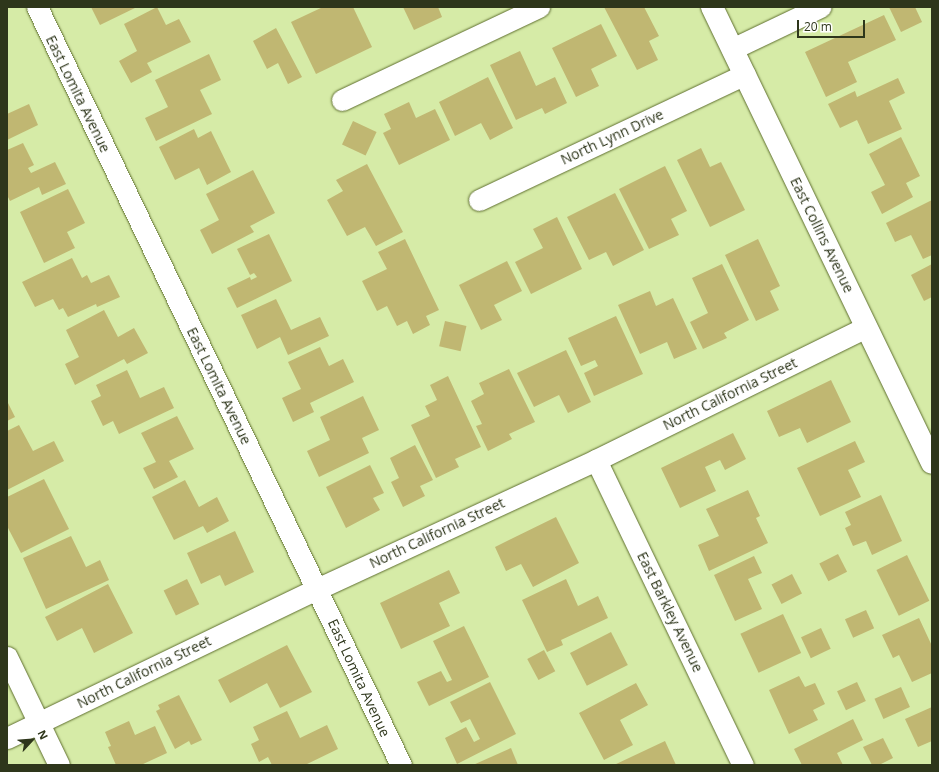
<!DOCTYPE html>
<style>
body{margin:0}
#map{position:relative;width:939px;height:772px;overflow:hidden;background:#d6eba7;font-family:"Open Sans",sans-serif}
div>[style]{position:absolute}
.building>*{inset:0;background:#c0b772;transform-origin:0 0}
.roads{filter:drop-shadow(0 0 1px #5f6f30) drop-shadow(0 0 1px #5f6f30)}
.minor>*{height:21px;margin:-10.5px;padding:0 10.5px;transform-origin:10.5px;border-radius:10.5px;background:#fff}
.tertiary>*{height:22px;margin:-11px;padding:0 11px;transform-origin:11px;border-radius:11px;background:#fff}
span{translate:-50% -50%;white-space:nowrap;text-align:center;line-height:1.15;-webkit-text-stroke:4px #fff;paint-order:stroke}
.street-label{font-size:14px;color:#2e361b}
.frame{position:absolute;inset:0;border:8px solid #2e361b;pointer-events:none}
.north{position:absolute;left:12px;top:720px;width:40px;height:40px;-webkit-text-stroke:3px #fff;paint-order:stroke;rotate:64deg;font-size:11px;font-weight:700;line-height:16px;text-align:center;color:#2e361b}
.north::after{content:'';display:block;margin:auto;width:14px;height:18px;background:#2e361b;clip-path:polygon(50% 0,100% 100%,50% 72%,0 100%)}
.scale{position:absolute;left:797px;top:20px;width:68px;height:18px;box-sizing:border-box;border:2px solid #2e361b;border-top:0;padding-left:5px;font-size:12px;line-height:14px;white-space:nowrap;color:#2e361b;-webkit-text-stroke:3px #fff;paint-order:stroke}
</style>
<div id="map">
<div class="building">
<i style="clip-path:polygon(91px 7px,137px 7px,100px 25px)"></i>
<i style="clip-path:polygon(157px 7px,166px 25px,179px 19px,191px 42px,147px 63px,152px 72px,131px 83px,119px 61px,137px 51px,124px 24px)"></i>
<i style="clip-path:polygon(323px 7px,353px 7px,372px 47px,316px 74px,291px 22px)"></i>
<i style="clip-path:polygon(403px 7px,438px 7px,442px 17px,414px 30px)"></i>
<i style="clip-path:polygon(604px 7px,644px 7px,659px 36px,649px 41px,658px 60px,637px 70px)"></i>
<i style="clip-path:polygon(889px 7px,915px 7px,922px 22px,901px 32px)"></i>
<i style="clip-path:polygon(884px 15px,896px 40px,848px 62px,857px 82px,826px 97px,805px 52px)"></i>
<i style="clip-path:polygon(601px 24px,617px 56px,591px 69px,599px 86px,576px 97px,552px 48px)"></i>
<i style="clip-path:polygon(276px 28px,302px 77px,288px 84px,278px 63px,267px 69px,253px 41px)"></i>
<i style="clip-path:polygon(520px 51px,536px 86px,555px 77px,567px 103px,545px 114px,542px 108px,516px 120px,490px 65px)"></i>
<i style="clip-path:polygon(209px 54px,221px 80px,200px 90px,212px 114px,156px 141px,145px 118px,168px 107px,155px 80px)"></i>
<i style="clip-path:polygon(488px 77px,513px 128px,490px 140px,481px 123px,455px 136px,439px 102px)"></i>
<i style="clip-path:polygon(898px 78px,905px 93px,889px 101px,902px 129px,868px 144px,857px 120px,840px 128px,828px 104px,855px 91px,857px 97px)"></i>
<i style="clip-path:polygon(409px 102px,416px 118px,435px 109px,450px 140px,399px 165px,383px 133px,391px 129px,384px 114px)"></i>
<i style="clip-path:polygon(29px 104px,38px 125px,7px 140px,7px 114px)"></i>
<i style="left:353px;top:121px;width:26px;height:26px;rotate:25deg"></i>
<i style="clip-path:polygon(194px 129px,198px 138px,211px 131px,231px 172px,207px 185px,199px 168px,175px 180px,159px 147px)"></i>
<i style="clip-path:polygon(901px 137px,920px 176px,906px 183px,913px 197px,882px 214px,871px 192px,885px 185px,869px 154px)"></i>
<i style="clip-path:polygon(23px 143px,34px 165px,28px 168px,31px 173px,55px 162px,66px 184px,42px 195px,39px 187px,10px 201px,7px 195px,7px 150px)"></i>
<i style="clip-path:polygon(701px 148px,710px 167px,721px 162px,745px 210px,710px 227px,677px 160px)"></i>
<i style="clip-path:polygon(367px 164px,403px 232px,376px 246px,365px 227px,347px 236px,327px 200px,343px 191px,336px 180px)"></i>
<i style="clip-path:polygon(665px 166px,687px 211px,671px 219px,679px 235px,649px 249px,619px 189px)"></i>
<i style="clip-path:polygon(253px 170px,275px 213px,250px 226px,254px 232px,212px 254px,200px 230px,219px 220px,206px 194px)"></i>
<i style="clip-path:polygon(68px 189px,85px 223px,67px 232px,75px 248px,44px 263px,20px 212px)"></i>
<i style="clip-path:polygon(615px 193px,644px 250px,613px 266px,606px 252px,589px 260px,567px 217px)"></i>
<i style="clip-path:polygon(932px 200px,932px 255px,923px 259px,911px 235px,895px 242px,886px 223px)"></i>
<i style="clip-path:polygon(557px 217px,582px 269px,531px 294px,515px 262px,543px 248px,533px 229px)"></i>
<i style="clip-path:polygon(269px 234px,292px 281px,237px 308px,227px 288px,250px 277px,251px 280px,257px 277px,254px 273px,250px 275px,237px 249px)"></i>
<i style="clip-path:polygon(405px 239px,439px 310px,426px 316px,430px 325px,413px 334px,407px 321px,397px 326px,387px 306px,377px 311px,362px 281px,387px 269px,378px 252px)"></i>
<i style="clip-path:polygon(758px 239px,780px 286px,770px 291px,779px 310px,756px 321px,725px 255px)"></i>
<i style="clip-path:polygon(72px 258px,82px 278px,87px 275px,91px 283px,109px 275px,120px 297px,97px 307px,96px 304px,68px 317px,63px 308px,59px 310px,53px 299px,35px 307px,22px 282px)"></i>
<i style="clip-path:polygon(507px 261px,522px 291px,494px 305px,502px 320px,481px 330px,459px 285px)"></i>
<i style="clip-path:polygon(722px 264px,749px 320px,724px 333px,727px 338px,703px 349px,690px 322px,708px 313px,692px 278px)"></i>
<i style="clip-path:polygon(932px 264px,932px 297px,924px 301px,911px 275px)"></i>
<i style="clip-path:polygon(650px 291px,656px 306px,673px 298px,697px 349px,674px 359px,667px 342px,640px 354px,618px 305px)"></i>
<i style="clip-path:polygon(276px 299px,291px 330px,320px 317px,329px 336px,288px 355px,280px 337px,257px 349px,241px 315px)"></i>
<i style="clip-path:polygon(104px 310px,118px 337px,134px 328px,148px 353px,127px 364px,124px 359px,75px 385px,65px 364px,79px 357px,66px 330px)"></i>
<i style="clip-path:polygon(616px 316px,643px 374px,594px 396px,584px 373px,598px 366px,595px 360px,581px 366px,568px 338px)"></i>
<i style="left:445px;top:321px;width:22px;height:26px;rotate:13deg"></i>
<i style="clip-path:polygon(320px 347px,329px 366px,343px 359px,354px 382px,310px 403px,314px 412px,293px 422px,282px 398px,301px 389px,288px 362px)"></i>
<i style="clip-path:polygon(566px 350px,591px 402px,568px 413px,559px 395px,534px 407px,517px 373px)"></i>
<i style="clip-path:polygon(509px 369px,535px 422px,509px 434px,512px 439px,488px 451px,476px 426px,482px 424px,471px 401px,484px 394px,479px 383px)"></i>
<i style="clip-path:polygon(127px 370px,140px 398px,164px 387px,174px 408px,119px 434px,113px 421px,103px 426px,91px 401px,101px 396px,96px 385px)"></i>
<i style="clip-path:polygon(448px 376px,481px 447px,455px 459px,459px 467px,436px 478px,411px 425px,430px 416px,425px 406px,437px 400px,430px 385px)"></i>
<i style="clip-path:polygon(831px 380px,851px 422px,807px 443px,800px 428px,779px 437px,767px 411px)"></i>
<i style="clip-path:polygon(363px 396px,379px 430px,362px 438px,369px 453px,319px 477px,307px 451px,330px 440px,320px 417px)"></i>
<i style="clip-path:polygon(7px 401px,15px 417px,7px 421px)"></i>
<i style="clip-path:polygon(177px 416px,194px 449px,169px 461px,178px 477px,154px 489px,143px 468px,156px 462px,141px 433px)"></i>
<i style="clip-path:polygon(19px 425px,33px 451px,54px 441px,64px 461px,7px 490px,7px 431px)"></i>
<i style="clip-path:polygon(733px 433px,746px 459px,725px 470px,720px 460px,705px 467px,716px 491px,680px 508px,661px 468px)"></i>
<i style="clip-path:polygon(855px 441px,865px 462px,848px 470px,861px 497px,820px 516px,797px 468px)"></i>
<i style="clip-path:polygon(415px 445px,433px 480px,420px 486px,425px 496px,403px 507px,391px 482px,399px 478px,390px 458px)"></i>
<i style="clip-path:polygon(370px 465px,384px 493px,373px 498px,380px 510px,346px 528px,326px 487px)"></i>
<i style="clip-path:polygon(44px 479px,69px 529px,21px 553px,7px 526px,7px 497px)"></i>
<i style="clip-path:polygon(185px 480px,199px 507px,217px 497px,229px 521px,207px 533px,203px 526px,174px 540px,152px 497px)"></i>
<i style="clip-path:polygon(748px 490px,760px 516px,756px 518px,768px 543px,709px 571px,698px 545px,719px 536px,706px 509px)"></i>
<i style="clip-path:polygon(881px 495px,902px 541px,872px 555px,866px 541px,853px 546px,845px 528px,851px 525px,845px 512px)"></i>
<i style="clip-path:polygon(556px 517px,579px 563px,533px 587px,521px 564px,506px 571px,495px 547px)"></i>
<i style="clip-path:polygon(235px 531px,254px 572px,225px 586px,220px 575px,201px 584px,187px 553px)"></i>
<i style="clip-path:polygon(71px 536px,86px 567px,100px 560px,109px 580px,46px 609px,23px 558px)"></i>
<i style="left:838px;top:554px;width:20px;height:21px;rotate:63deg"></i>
<i style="left:907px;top:555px;width:51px;height:34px;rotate:64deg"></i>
<i style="clip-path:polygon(754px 556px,762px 573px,748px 579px,762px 609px,735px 621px,714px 575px)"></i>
<i style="clip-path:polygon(449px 570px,460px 593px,439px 603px,450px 626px,401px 649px,380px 603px)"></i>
<i style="left:792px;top:574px;width:22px;height:23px;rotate:63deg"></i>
<i style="left:187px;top:579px;width:28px;height:26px;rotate:64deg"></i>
<i style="clip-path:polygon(566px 579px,578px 606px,598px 596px,608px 618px,561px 640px,563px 645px,547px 652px,522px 600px)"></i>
<i style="clip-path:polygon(108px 584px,133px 633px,94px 653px,82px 628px,57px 641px,45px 617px)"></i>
<i style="left:866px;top:610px;width:20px;height:23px;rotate:66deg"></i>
<i style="left:783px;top:614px;width:43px;height:47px;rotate:65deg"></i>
<i style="clip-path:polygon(919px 618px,932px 646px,932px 673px,912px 682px,899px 655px,893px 658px,882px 635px)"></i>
<i style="clip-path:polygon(464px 626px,489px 677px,429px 706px,417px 682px,441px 671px,447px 682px,452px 680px,433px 641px)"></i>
<i style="left:821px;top:628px;width:23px;height:22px;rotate:65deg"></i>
<i style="left:611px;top:632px;width:37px;height:46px;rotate:63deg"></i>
<i style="clip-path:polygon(287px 645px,312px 692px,280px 708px,267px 683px,230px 703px,218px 680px)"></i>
<i style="left:544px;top:650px;width:24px;height:19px;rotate:62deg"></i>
<i style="clip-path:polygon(799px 676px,805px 687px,815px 683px,825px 704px,813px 710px,818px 720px,789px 734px,769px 690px)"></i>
<i style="clip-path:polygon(490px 682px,516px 734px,457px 764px,445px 738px,466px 727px,474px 742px,480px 739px,470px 719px,461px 723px,450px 702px)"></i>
<i style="left:857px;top:682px;width:21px;height:22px;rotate:65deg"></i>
<i style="clip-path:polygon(636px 683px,648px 705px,620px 720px,633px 745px,604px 760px,579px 713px)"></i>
<i style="left:901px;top:687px;width:22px;height:29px;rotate:66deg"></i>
<i style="clip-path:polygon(179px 695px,202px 740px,191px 745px,189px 741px,175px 749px,156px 711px,160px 709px,158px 705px)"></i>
<i style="clip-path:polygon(932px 707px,932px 741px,918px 747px,905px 719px)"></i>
<i style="clip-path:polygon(287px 711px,300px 738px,327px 725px,338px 749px,305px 765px,272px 765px,268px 757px,259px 762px,251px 744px,259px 740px,253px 727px)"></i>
<i style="clip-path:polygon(853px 719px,863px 740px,837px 753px,843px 765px,802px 765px,794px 749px)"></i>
<i style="clip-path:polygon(129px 721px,135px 735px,155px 726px,167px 753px,141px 765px,116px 765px,108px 747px,111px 746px,105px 732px)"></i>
<i style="clip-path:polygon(883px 738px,893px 758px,879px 765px,872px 765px,863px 747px)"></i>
<i style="clip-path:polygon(665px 741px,676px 765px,614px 765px)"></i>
<i style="clip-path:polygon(511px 748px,518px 765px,473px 765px)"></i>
</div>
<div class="roads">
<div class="minor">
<i style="left:37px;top:7px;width:841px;rotate:64.35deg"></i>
<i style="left:732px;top:49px;width:98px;rotate:-25.5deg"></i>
<i style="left:342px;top:100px;width:218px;rotate:-25.3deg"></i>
<i style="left:479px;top:200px;width:294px;rotate:-25.3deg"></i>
<i style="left:596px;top:460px;width:339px;rotate:64.3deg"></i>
<i style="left:7px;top:657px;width:120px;rotate:64.3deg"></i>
<i style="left:7px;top:738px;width:344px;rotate:-25.7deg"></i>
<i style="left:317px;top:589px;width:307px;rotate:-24.8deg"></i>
<i style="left:596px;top:460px;width:301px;rotate:-26.2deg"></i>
</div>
<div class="tertiary">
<i style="left:712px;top:7px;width:506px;rotate:64.24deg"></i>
</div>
</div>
<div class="street-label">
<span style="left:78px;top:94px;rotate:64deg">East Lomita Avenue</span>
<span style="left:612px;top:137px;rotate:-25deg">North Lynn Drive</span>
<span style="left:822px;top:235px;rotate:64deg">East Collins Avenue</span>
<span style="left:219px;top:386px;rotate:64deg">East Lomita Avenue</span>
<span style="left:730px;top:394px;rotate:-26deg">North California Street</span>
<span style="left:437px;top:533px;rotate:-25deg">North California Street</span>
<span style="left:670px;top:612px;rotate:64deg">East Barkley Avenue</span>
<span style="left:144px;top:672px;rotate:-26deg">North California Street</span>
<span style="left:359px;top:678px;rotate:65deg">East Lomita Avenue</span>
</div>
<div class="frame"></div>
<div class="north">N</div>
<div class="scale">20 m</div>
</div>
